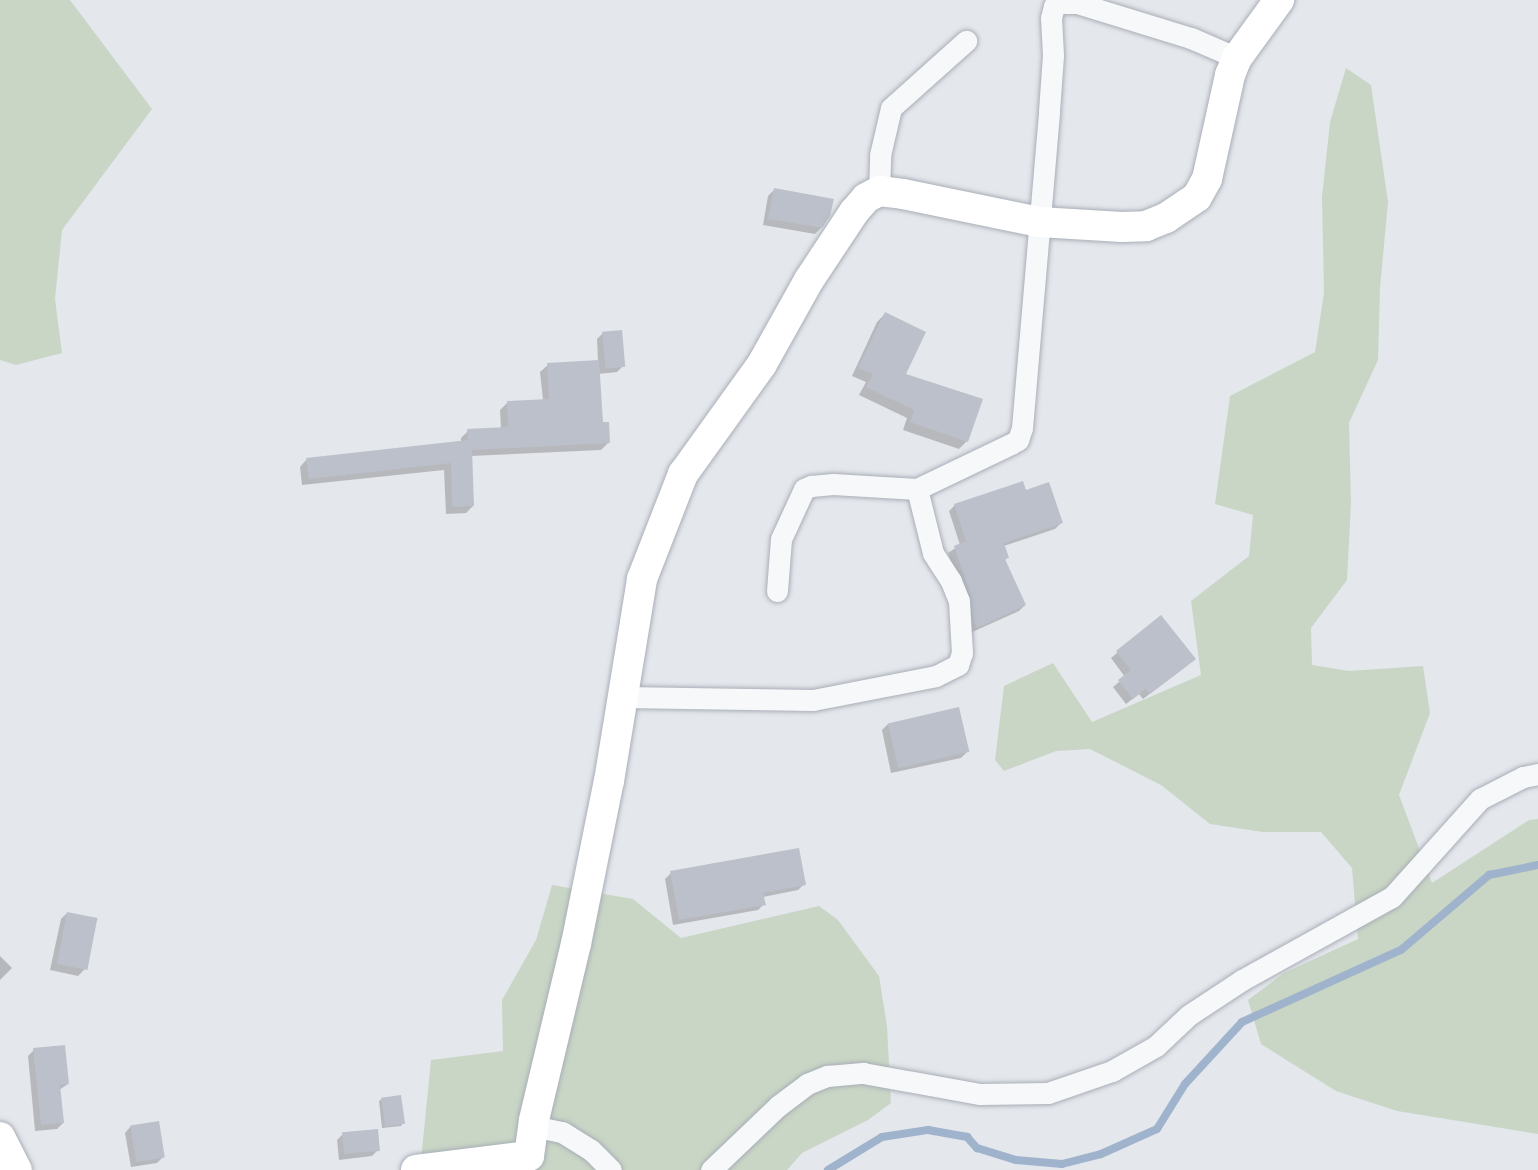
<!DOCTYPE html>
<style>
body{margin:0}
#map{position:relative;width:1538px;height:1170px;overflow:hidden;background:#e4e7ec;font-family:Roboto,sans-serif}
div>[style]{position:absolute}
.green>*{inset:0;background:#c9d6c5}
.shadow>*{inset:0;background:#0003}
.stream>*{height:8px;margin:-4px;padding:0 4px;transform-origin:4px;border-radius:4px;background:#9fb4cc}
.building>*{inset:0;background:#bbc0ca;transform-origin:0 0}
.roads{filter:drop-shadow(0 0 2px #a9aeb7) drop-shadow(0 0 2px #a9aeb7)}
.street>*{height:21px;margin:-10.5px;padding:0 10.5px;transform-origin:10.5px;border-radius:10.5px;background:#f7f8fa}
.secondary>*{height:30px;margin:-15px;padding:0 15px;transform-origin:15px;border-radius:15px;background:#fff}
span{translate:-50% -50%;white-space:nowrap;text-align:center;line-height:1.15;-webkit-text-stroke:4.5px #f4f6f9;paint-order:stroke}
</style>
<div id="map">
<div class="green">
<i style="clip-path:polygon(0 0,70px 0,152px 109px,62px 230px,55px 299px,62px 353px,16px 365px,0 360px)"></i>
<i style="clip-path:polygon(1346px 68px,1371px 85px,1388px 202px,1380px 288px,1378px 360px,1349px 423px,1351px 503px,1347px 580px,1311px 628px,1312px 665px,1349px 671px,1423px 666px,1430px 713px,1399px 795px,1432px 883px,1529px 820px,1538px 819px,1538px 1134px,1397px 1111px,1336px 1091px,1261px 1044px,1248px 1000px,1284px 973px,1358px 939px,1352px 868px,1321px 832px,1263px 832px,1210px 824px,1161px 785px,1090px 749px,1056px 751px,1004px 771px,995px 760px,1004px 686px,1053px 663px,1092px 722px,1201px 675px,1191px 601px,1249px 556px,1253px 515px,1215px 504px,1230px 396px,1315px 352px,1324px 293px,1322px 197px,1330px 122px)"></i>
<i style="clip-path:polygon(552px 885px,633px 899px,681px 938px,819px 906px,838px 920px,879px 976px,887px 1026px,891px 1103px,868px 1120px,802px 1153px,787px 1170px,420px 1170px,431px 1060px,503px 1051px,502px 1000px,536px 940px)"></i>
</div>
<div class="shadow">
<i style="clip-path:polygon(774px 190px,821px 228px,815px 234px,763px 225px,768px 196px)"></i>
<i style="clip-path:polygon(885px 314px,904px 374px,967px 441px,959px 449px,903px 430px,907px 418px,859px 395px,866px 382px,852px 376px,877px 322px)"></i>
<i style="clip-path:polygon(603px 333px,623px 366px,617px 372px,598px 374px,602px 424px,608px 443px,601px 450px,471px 456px,473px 506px,466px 513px,446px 514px,444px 470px,302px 485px,300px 467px,307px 459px,461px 442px,461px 438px,468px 431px,501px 429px,500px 410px,507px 403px,543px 400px,540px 372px,548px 365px,598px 361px,597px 339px)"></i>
<i style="clip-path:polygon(1025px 492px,1061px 523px,1055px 529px,1004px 546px,1008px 557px,1004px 561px,1025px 605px,1019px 611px,970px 633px,965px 603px,948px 553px,960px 545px,949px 511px,955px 505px)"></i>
<i style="clip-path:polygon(1161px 617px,1188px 665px,1143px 699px,1139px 694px,1126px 704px,1113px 687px,1125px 677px,1111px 658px)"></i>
<i style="clip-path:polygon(888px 724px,967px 752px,961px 758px,891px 773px,882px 730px)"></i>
<i style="clip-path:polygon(671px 873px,804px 884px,798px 890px,763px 897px,764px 904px,758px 910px,673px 925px,665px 879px)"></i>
<i style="clip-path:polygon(67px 913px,84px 970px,78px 976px,50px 970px,61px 919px)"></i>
<i style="clip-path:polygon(0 956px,12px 968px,0 980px)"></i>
<i style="clip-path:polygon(34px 1050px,68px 1084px,59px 1090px,63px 1123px,57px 1129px,35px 1131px,28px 1056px)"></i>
<i style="clip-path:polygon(382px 1099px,403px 1123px,401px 1126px,382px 1128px,379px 1101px)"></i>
<i style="clip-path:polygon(131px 1126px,163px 1157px,157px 1163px,131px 1167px,125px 1133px)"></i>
<i style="clip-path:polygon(343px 1134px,378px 1150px,372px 1156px,339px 1160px,337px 1140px)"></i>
</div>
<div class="stream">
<i style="left:828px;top:1170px;width:63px;rotate:-31.4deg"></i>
<i style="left:882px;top:1137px;width:47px;rotate:-8.7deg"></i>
<i style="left:928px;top:1130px;width:40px;rotate:10deg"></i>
<i style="left:967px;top:1137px;width:15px;rotate:48deg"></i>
<i style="left:977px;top:1148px;width:41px;rotate:17.1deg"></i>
<i style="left:1016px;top:1160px;width:46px;rotate:5deg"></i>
<i style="left:1062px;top:1164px;width:40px;rotate:-14.4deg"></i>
<i style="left:1101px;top:1154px;width:61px;rotate:-24.1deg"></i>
<i style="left:1157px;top:1129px;width:53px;rotate:-58.1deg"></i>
<i style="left:1185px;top:1084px;width:84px;rotate:-47.4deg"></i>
<i style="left:1242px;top:1022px;width:175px;rotate:-24.4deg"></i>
<i style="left:1401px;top:950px;width:116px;rotate:-40.4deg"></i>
<i style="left:1489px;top:875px;width:50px;rotate:-11.5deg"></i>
</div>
<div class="building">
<i style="clip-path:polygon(774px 188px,834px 199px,830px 216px,822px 228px,768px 219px)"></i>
<i style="clip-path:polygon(885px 312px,926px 332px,906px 374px,983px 399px,968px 442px,910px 422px,914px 410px,866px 387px,873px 374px,858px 368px)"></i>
<i style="left:622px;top:330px;width:37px;height:20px;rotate:85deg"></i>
<i style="clip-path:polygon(599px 360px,603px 422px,609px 422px,610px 443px,472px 450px,474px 506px,452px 507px,451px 463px,309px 479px,306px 458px,468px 440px,467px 429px,508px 427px,507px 401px,549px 399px,547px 363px)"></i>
<i style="clip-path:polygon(1023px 481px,1026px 490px,1049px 482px,1063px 523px,1004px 543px,1009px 558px,1005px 559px,1026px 605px,977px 628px,973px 620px,971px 597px,954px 546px,966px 541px,954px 504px)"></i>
<i style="clip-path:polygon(1161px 615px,1196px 659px,1150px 694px,1146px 689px,1133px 699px,1118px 680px,1131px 670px,1116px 651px)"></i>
<i style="left:959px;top:707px;width:46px;height:73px;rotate:77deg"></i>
<i style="clip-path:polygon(799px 848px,806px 885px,763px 893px,766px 905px,679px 920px,670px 871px)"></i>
<i style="left:67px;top:912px;width:31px;height:53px;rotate:11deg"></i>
<i style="clip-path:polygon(65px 1045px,69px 1084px,60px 1085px,64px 1123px,41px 1125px,33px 1048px)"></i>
<i style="left:401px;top:1095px;width:29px;height:20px;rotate:82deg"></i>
<i style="left:159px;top:1121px;width:37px;height:29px;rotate:81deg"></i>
<i style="left:378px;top:1129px;width:22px;height:36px;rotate:85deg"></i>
</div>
<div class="roads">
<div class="street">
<i style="left:879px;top:191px;width:36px;rotate:-88deg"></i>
<i style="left:880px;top:155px;width:48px;rotate:-76.8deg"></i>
<i style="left:891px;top:108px;width:101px;rotate:-41.8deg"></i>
<i style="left:777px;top:591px;width:52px;rotate:-85.6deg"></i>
<i style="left:781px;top:539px;width:55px;rotate:-65.3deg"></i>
<i style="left:804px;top:489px;width:8px;rotate:-23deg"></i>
<i style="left:811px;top:486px;width:22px;rotate:-5deg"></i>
<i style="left:833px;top:484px;width:84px;rotate:3.4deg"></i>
<i style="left:622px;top:697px;width:191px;rotate:0.9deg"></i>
<i style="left:813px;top:700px;width:125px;rotate:-11deg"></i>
<i style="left:936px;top:676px;width:25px;rotate:-27deg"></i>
<i style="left:958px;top:665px;width:13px;rotate:-72deg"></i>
<i style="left:962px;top:653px;width:52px;rotate:-93.3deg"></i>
<i style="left:959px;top:601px;width:22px;rotate:-112deg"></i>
<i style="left:951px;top:581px;width:33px;rotate:-123deg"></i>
<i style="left:933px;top:553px;width:66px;rotate:-104deg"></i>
<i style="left:917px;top:489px;width:104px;rotate:-25.6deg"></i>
<i style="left:1011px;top:444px;width:8px;rotate:-30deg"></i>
<i style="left:1018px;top:440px;width:13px;rotate:-72deg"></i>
<i style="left:1022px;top:428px;width:318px;rotate:-85.1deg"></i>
<i style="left:1049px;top:111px;width:56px;rotate:-85.9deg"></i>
<i style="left:1053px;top:55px;width:37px;rotate:-93deg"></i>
<i style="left:1051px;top:18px;width:12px;rotate:-76deg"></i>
<i style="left:1054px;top:6px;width:7px;rotate:-27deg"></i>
<i style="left:1060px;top:3px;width:17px"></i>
<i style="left:1077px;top:3px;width:119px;rotate:17.1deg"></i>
<i style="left:1191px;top:38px;width:50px;rotate:23.5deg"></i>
<i style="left:533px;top:1126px;width:30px;rotate:12deg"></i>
<i style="left:562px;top:1132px;width:34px;rotate:32deg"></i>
<i style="left:591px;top:1150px;width:28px;rotate:45deg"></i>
<i style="left:711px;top:1170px;width:93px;rotate:-43.7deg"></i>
<i style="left:778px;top:1106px;width:36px;rotate:-37deg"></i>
<i style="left:807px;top:1084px;width:22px;rotate:-22deg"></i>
<i style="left:827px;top:1076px;width:36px;rotate:-5deg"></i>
<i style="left:863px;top:1073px;width:119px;rotate:10.2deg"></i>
<i style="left:980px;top:1094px;width:68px;rotate:-0.8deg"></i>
<i style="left:1048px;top:1093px;width:68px;rotate:-19deg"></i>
<i style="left:1112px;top:1071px;width:51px;rotate:-29.6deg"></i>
<i style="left:1156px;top:1046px;width:45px;rotate:-43.2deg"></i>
<i style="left:1189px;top:1015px;width:64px;rotate:-33.4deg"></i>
<i style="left:1242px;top:980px;width:171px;rotate:-29deg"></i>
<i style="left:1392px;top:897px;width:132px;rotate:-48.1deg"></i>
<i style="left:1480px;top:799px;width:48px;rotate:-27.1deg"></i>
<i style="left:1523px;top:777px;width:15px;rotate:-11deg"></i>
</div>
<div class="secondary">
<i style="left:0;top:1137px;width:37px;rotate:63deg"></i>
<i style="left:416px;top:1170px;width:114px;rotate:-7.1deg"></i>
<i style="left:529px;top:1156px;width:36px;rotate:-82deg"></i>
<i style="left:534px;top:1120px;width:181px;rotate:-76.6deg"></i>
<i style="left:576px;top:944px;width:166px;rotate:-78.6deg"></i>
<i style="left:609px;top:781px;width:205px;rotate:-80.7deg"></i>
<i style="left:642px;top:579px;width:113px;rotate:-68.7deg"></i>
<i style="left:683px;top:474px;width:135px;rotate:-54.3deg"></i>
<i style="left:762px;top:364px;width:96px;rotate:-60.8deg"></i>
<i style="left:809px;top:280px;width:82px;rotate:-56.5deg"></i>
<i style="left:854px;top:212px;width:18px;rotate:-49deg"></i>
<i style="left:866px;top:198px;width:15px;rotate:-28deg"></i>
<i style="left:879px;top:191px;width:24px;rotate:7deg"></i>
<i style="left:903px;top:194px;width:139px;rotate:11.6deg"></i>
<i style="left:1039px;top:222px;width:83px;rotate:3.4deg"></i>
<i style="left:1122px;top:227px;width:24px;rotate:-2deg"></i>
<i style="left:1146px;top:226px;width:22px;rotate:-22deg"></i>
<i style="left:1166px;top:218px;width:37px;rotate:-34deg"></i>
<i style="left:1197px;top:197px;width:21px;rotate:-61deg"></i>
<i style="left:1207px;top:179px;width:107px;rotate:-77.5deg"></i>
<i style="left:1230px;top:75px;width:18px;rotate:-68deg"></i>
<i style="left:1237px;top:58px;width:72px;rotate:-54.1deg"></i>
</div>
</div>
</div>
